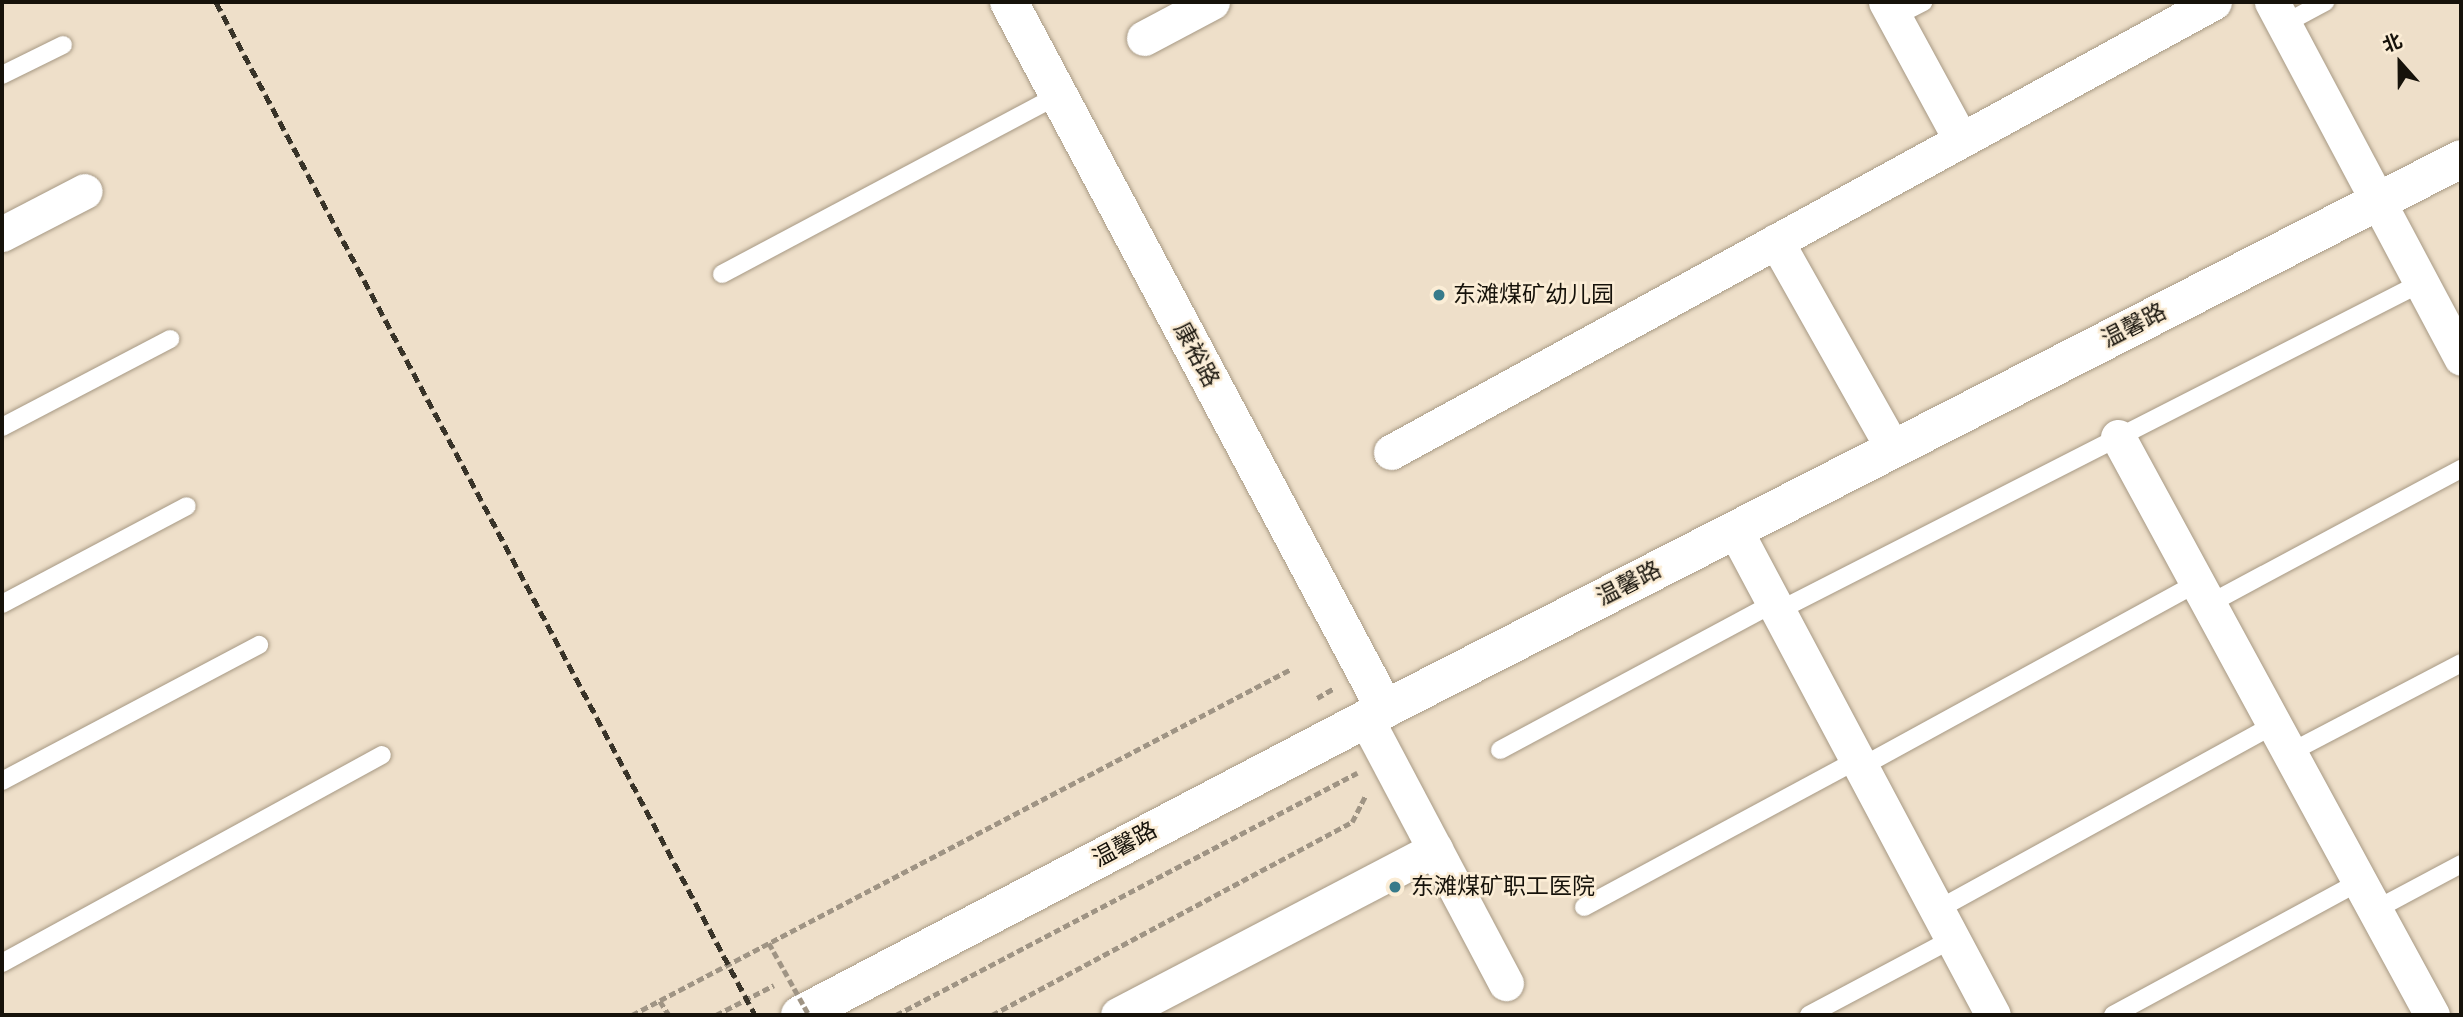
<!DOCTYPE html>
<meta charset="utf-8">
<style>
body{margin:0}
#map{position:relative;width:2463px;height:1017px;overflow:hidden;background:#eedfc9;font-family:"Work Sans","Noto Sans SC",sans-serif}
div>[style]{position:absolute}
.path>*{height:4.5px;margin-top:-2.25px;transform-origin:0;background:repeating-linear-gradient(90deg,#9f9484 0 7px,transparent 0 10.5px)}
.roads{filter:drop-shadow(0 0 2px #a79984) drop-shadow(0 0 2px #a79984)}
.lane>*{height:18px;margin:-9px;padding:0 9px;transform-origin:9px;border-radius:9px;background:#fff}
.street>*{height:35px;margin:-17.5px;padding:0 17.5px;transform-origin:17.5px;border-radius:17.5px;background:#fff}
.secondary>*{height:38px;margin:-19px;padding:0 19px;transform-origin:19px;border-radius:19px;background:#fff}
.rail>*{height:5px;margin-top:-2.5px;transform-origin:0;background:repeating-linear-gradient(90deg,#383328 0 10px,transparent 0 15px)}
.path-bridge>*{height:4.5px;margin-top:-2.25px;transform-origin:0;background:repeating-linear-gradient(90deg,#9f9484 0 7px,transparent 0 10.5px)}
.dots>*{width:19px;height:19px;translate:-50% -50%;box-sizing:border-box;border:4px solid #fbedd6;border-radius:50%}
span{translate:-50% -50%;white-space:nowrap;text-align:center;line-height:1.15;-webkit-text-stroke:5px #fbedd6;paint-order:stroke}
.poi-label{font-size:23px;color:#16120a}
.left{translate:0 -50%;text-align:left}
.street-label{font-size:23px;color:#16120a}
.frame{position:absolute;inset:0;border:4px solid #16120a;pointer-events:none}
.north{position:absolute;left:2365px;top:28px;width:70px;height:70px;-webkit-text-stroke:5px #fbedd6;paint-order:stroke;rotate:339deg;font-size:19px;font-weight:700;line-height:28px;text-align:center;color:#16120a}
.north::after{content:'';display:block;margin:auto;width:24px;height:32px;background:#16120a;clip-path:polygon(50% 0,100% 100%,50% 72%,0 100%)}
</style>
<div id="map">
<div class="path">
<i style="left:1317px;top:698px;width:20px;rotate:-30deg"></i>
<i style="left:660px;top:1001px;width:17px;rotate:57deg"></i>
<i style="left:632px;top:1015px;width:744px;rotate:-27.7deg"></i>
<i style="left:716px;top:1015px;width:65px;rotate:-27.3deg"></i>
<i style="left:896px;top:1015px;width:521px;rotate:-27.7deg"></i>
<i style="left:992px;top:1015px;width:408px;rotate:-28.2deg"></i>
<i style="left:1352px;top:822px;width:30px;rotate:-63deg"></i>
</div>
<div class="roads">
<div class="lane">
<i style="left:1894px;top:17px;width:33px;rotate:-27deg"></i>
<i style="left:2284px;top:24px;width:47px;rotate:-28.2deg"></i>
<i style="left:2px;top:75px;width:68px;rotate:-26.2deg"></i>
<i style="left:722px;top:274px;width:381px;rotate:-28deg"></i>
<i style="left:2px;top:427px;width:190px;rotate:-27.6deg"></i>
<i style="left:2px;top:604px;width:209px;rotate:-27.9deg"></i>
<i style="left:2209px;top:604px;width:286px;rotate:-28.2deg"></i>
<i style="left:1778px;top:611px;width:722px;rotate:-27.03deg"></i>
<i style="left:1500px;top:750px;width:311px;rotate:-28.2deg"></i>
<i style="left:2289px;top:753px;width:194px;rotate:-27.6deg"></i>
<i style="left:1861px;top:767px;width:383px;rotate:-28.7deg"></i>
<i style="left:2px;top:781px;width:291px;rotate:-27.9deg"></i>
<i style="left:1584px;top:907px;width:310px;rotate:-28.3deg"></i>
<i style="left:1937px;top:910px;width:384px;rotate:-28.8deg"></i>
<i style="left:2375px;top:910px;width:98px;rotate:-28.1deg"></i>
<i style="left:2px;top:963px;width:433px;rotate:-28.7deg"></i>
<i style="left:1809px;top:1015px;width:162px;rotate:-28deg"></i>
<i style="left:2113px;top:1015px;width:280px;rotate:-28.4deg"></i>
</div>
<div class="street">
<i style="left:1886px;top:2px;width:157px;rotate:61.5deg"></i>
<i style="left:2272px;top:2px;width:403px;rotate:62deg"></i>
<i style="left:1144px;top:38px;width:77px;rotate:-27.9deg"></i>
<i style="left:2px;top:234px;width:93px;rotate:-27.4deg"></i>
<i style="left:1776px;top:241px;width:239px;rotate:60.6deg"></i>
<i style="left:2118px;top:437px;width:658px;rotate:61.49deg"></i>
<i style="left:1391px;top:452px;width:938px;rotate:-28.67deg"></i>
<i style="left:1735px;top:530px;width:549px;rotate:61.99deg"></i>
<i style="left:1366px;top:719px;width:299px;rotate:62.1deg"></i>
<i style="left:1118px;top:1015px;width:358px;rotate:-27.6deg"></i>
</div>
<div class="secondary">
<i style="left:1009px;top:2px;width:801px;rotate:61.99deg"></i>
<i style="left:800px;top:1015px;width:660px;rotate:-27.61deg"></i>
<i style="left:1385px;top:709px;width:1208px;rotate:-27.07deg"></i>
</div>
</div>
<div class="rail">
<i style="left:216px;top:2px;width:1147px;rotate:61.98deg"></i>
</div>
<div class="path-bridge">
<i style="left:769px;top:943px;width:82px;rotate:60.9deg"></i>
</div>
<div class="dots">
<i style="left:1439px;top:295px;background:#377a8a"></i>
<i style="left:1395px;top:887px;background:#377a8a"></i>
</div>
<div class="poi-label">
<span class="left" style="left:1453px;top:295px">东滩煤矿幼儿园</span>
<span class="left" style="left:1411px;top:887px">东滩煤矿职工医院</span>
</div>
<div class="street-label">
<span style="left:2134px;top:326px;rotate:-27deg">温馨路</span>
<span style="left:1196px;top:355px;rotate:62deg">康裕路</span>
<span style="left:1629px;top:584px;rotate:-27deg">温馨路</span>
<span style="left:1125px;top:845px;rotate:-28deg">温馨路</span>
</div>
<div class="frame"></div>
<div class="north">北</div>
</div>
